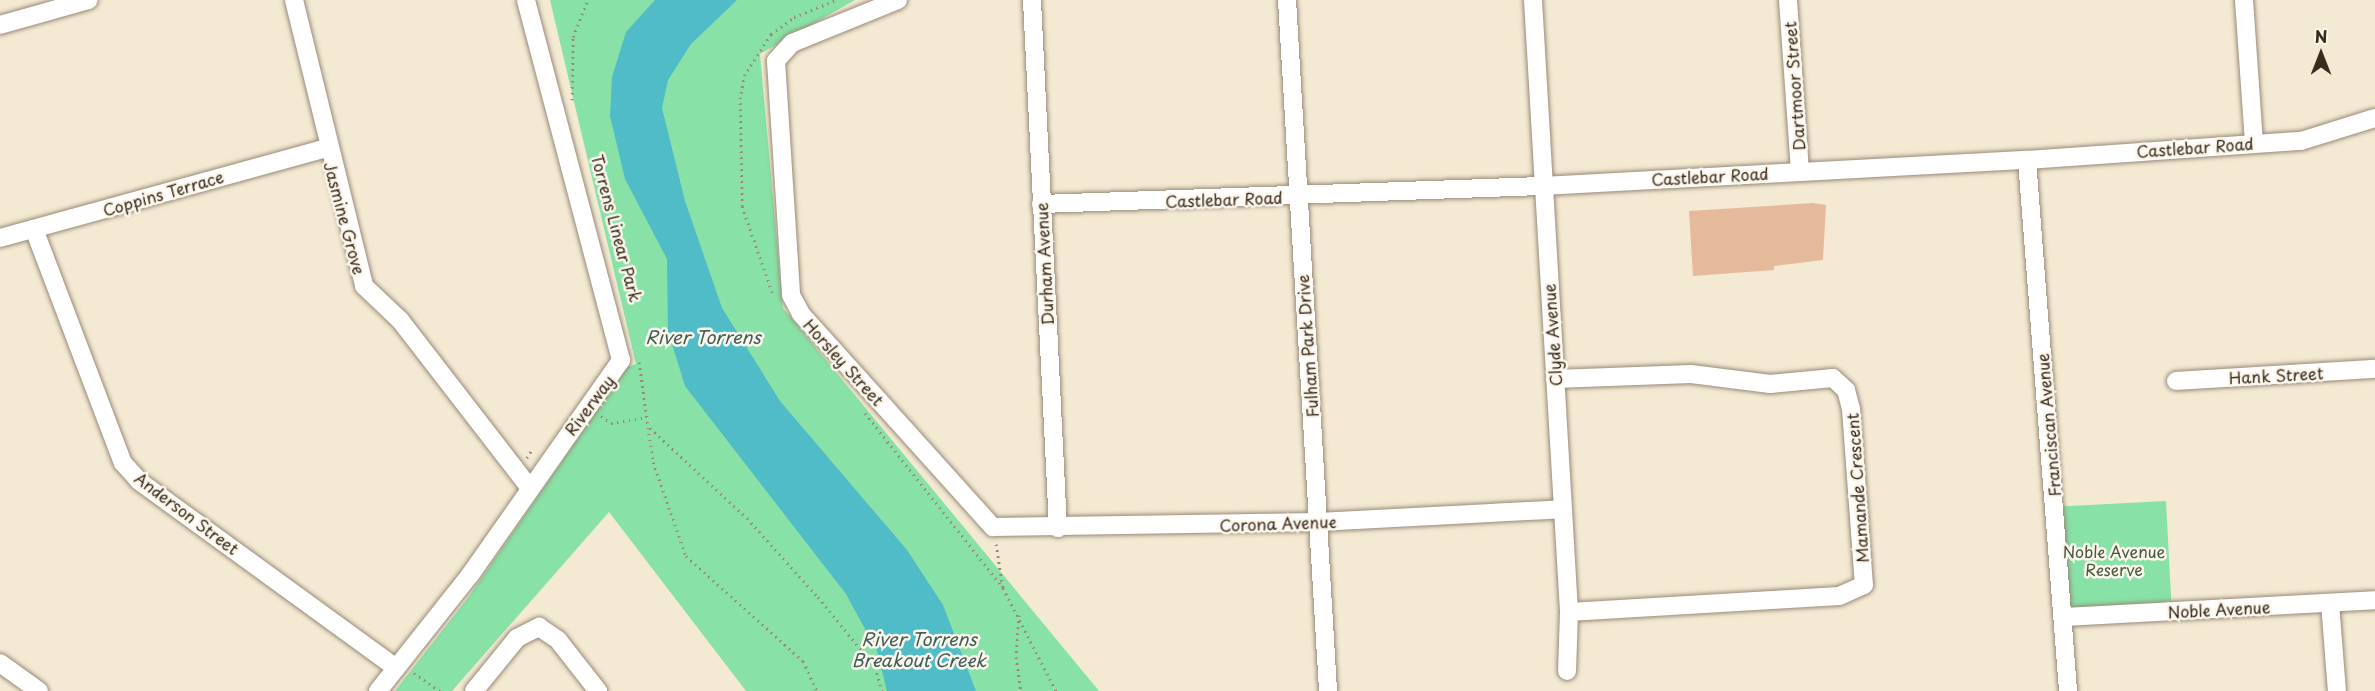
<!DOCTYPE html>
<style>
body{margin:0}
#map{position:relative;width:2375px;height:691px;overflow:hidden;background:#f4e9d2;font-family:"Playpen Sans",sans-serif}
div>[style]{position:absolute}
.green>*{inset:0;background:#88e1a6;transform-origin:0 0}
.water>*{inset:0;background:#4fbcc7}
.building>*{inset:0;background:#e5ba9b}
.path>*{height:3px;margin-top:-1.5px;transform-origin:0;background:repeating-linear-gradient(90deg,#988a78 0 1.5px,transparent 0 6px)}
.roads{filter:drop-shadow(0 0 2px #988a78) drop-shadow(0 0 2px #988a78)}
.street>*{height:18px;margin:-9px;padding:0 9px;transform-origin:9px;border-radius:9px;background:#fff}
span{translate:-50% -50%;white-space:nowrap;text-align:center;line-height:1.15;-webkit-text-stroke:5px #fbf7ec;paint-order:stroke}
.street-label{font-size:16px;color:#3b2a1e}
.park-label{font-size:16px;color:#4e5840}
.water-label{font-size:18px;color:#425d59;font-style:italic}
.north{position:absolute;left:2291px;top:24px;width:60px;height:60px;-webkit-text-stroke:4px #fbf7ec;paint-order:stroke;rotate:0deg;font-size:16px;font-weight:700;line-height:24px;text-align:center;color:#3b2a1e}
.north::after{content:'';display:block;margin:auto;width:21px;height:27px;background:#3b2a1e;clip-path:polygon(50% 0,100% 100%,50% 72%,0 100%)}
</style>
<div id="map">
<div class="green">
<i style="clip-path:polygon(550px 0,855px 0,760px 54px,783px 308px,1099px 691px,746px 691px,609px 512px,452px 691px,395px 691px,467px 599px,627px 367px,636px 364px)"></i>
<i style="left:2166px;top:501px;width:110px;height:111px;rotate:87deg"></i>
</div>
<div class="water">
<i style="clip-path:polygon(655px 0,737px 0,691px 44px,668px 80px,662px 108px,685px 201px,722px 308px,780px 401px,907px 550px,943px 605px,976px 691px,887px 691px,877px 651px,846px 594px,685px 386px,668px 331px,667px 259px,625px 179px,610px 116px,612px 77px,626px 32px)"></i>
</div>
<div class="building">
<i style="clip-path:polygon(1813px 203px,1826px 205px,1823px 260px,1774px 266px,1774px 270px,1693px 276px,1689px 211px)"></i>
</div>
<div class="path">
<i style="left:771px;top:34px;width:48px;rotate:123deg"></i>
<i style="left:745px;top:74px;width:24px;rotate:102deg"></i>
<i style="left:740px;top:97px;width:109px;rotate:88.9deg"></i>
<i style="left:742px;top:206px;width:94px;rotate:70.8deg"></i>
<i style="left:771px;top:34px;width:29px;rotate:-36deg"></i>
<i style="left:794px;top:17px;width:45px;rotate:-22deg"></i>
<i style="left:572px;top:100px;width:63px;rotate:-89.1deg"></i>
<i style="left:573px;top:37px;width:40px;rotate:-68deg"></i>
<i style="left:639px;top:362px;width:101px;rotate:82deg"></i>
<i style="left:653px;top:462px;width:100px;rotate:70.7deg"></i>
<i style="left:686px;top:556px;width:157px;rotate:41.9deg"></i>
<i style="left:803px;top:661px;width:33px;rotate:65deg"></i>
<i style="left:865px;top:413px;width:223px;rotate:51.7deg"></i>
<i style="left:601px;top:416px;width:12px;rotate:35deg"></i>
<i style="left:611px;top:423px;width:36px;rotate:-9deg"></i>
<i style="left:650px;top:428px;width:132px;rotate:42.9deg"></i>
<i style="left:747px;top:518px;width:106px;rotate:48.1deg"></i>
<i style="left:818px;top:597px;width:90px;rotate:50.8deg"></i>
<i style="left:875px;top:667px;width:25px;rotate:74deg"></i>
<i style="left:527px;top:458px;width:8px;rotate:-60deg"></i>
<i style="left:996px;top:544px;width:45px;rotate:81deg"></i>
<i style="left:1003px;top:588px;width:116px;rotate:62.8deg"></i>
<i style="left:1019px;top:615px;width:42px;rotate:94.1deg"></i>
<i style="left:1016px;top:657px;width:34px;rotate:82deg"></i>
<i style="left:414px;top:673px;width:32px;rotate:35deg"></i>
</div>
<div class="roads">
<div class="street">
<i style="left:294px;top:0;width:294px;rotate:76.2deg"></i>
<i style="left:364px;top:286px;width:50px;rotate:43.4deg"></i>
<i style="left:400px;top:320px;width:211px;rotate:52.3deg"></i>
<i style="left:898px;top:0;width:114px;rotate:157.9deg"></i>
<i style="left:792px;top:43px;width:24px;rotate:132deg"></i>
<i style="left:776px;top:61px;width:234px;rotate:86.3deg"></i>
<i style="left:791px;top:295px;width:21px;rotate:62deg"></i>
<i style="left:801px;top:314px;width:287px;rotate:48deg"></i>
<i style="left:993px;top:527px;width:325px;rotate:-0.9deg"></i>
<i style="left:1318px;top:522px;width:245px;rotate:-3deg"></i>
<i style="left:1032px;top:0;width:529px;rotate:87.18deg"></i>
<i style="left:1287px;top:0;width:692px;rotate:86.6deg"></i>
<i style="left:1533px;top:0;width:613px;rotate:86.63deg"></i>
<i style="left:1569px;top:612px;width:59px;rotate:91.9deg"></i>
<i style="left:1788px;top:0;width:171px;rotate:86deg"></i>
<i style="left:2244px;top:0;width:143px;rotate:86deg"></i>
<i style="left:0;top:25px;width:92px;rotate:-15.7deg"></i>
<i style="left:2027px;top:160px;width:533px;rotate:85.58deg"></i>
<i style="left:1041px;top:204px;width:501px;rotate:-2.06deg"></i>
<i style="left:1542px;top:186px;width:486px;rotate:-3.1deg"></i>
<i style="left:2027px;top:160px;width:275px;rotate:-4deg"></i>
<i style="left:2301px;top:141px;width:77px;rotate:-17.3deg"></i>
<i style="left:34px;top:229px;width:250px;rotate:69.2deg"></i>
<i style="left:123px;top:463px;width:24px;rotate:48deg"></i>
<i style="left:139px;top:481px;width:318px;rotate:36deg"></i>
<i style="left:0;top:238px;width:338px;rotate:-15.4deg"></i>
<i style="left:1555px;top:379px;width:136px;rotate:-2.1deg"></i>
<i style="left:1691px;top:374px;width:80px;rotate:7.2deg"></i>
<i style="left:1770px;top:384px;width:63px;rotate:-5.4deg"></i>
<i style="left:1833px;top:378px;width:18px;rotate:43deg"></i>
<i style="left:1846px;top:390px;width:20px;rotate:75deg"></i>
<i style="left:1851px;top:409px;width:176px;rotate:85.8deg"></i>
<i style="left:1864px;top:585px;width:27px;rotate:156deg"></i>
<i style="left:1839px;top:596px;width:270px;rotate:176.6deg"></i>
<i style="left:2176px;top:381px;width:199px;rotate:-3.5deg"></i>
<i style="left:2330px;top:603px;width:88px;rotate:85.5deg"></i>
<i style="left:2064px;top:617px;width:311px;rotate:-3.1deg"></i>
<i style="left:0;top:663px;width:48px;rotate:35.7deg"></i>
<i style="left:378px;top:691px;width:148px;rotate:-51.6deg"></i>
<i style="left:470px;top:575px;width:263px;rotate:-54.9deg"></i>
<i style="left:621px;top:360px;width:372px;rotate:-104.8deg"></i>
<i style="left:474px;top:691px;width:68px;rotate:-50.9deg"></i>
<i style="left:517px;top:638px;width:25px;rotate:-27deg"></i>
<i style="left:539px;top:627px;width:23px;rotate:34deg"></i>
<i style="left:558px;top:640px;width:65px;rotate:51.9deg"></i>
</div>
</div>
<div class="street-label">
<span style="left:1794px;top:86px;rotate:-94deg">Dartmoor Street</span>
<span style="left:2195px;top:147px;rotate:-4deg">Castlebar Road</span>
<span style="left:1710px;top:176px;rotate:-3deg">Castlebar Road</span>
<span style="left:163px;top:193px;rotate:-16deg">Coppins Terrace</span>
<span style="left:1224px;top:199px;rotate:-2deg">Castlebar Road</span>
<span style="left:345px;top:218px;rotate:75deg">Jasmine Grove</span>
<span style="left:617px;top:228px;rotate:75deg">Torrens Linear Park</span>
<span style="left:1044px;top:264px;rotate:-93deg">Durham Avenue</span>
<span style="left:1552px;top:335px;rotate:-94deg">Clyde Avenue</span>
<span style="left:1307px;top:346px;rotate:-94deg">Fulham Park Drive</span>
<span style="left:844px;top:362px;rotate:48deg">Horsley Street</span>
<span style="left:2276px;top:375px;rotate:-3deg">Hank Street</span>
<span style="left:589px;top:405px;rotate:-53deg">Riverway</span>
<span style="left:2048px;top:425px;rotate:-95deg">Franciscan Avenue</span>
<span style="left:1857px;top:488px;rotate:-94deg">Mamande Crescent</span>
<span style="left:187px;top:513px;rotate:37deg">Anderson Street</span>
<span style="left:1278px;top:523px;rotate:-2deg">Corona Avenue</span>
<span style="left:2219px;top:609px;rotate:-3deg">Noble Avenue</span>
</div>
<div class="park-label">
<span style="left:2114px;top:560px">Noble Avenue<br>Reserve</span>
</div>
<div class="water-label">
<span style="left:703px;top:337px">River Torrens</span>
<span style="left:919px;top:650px">River Torrens<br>Breakout Creek</span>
</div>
<div class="north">N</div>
</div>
